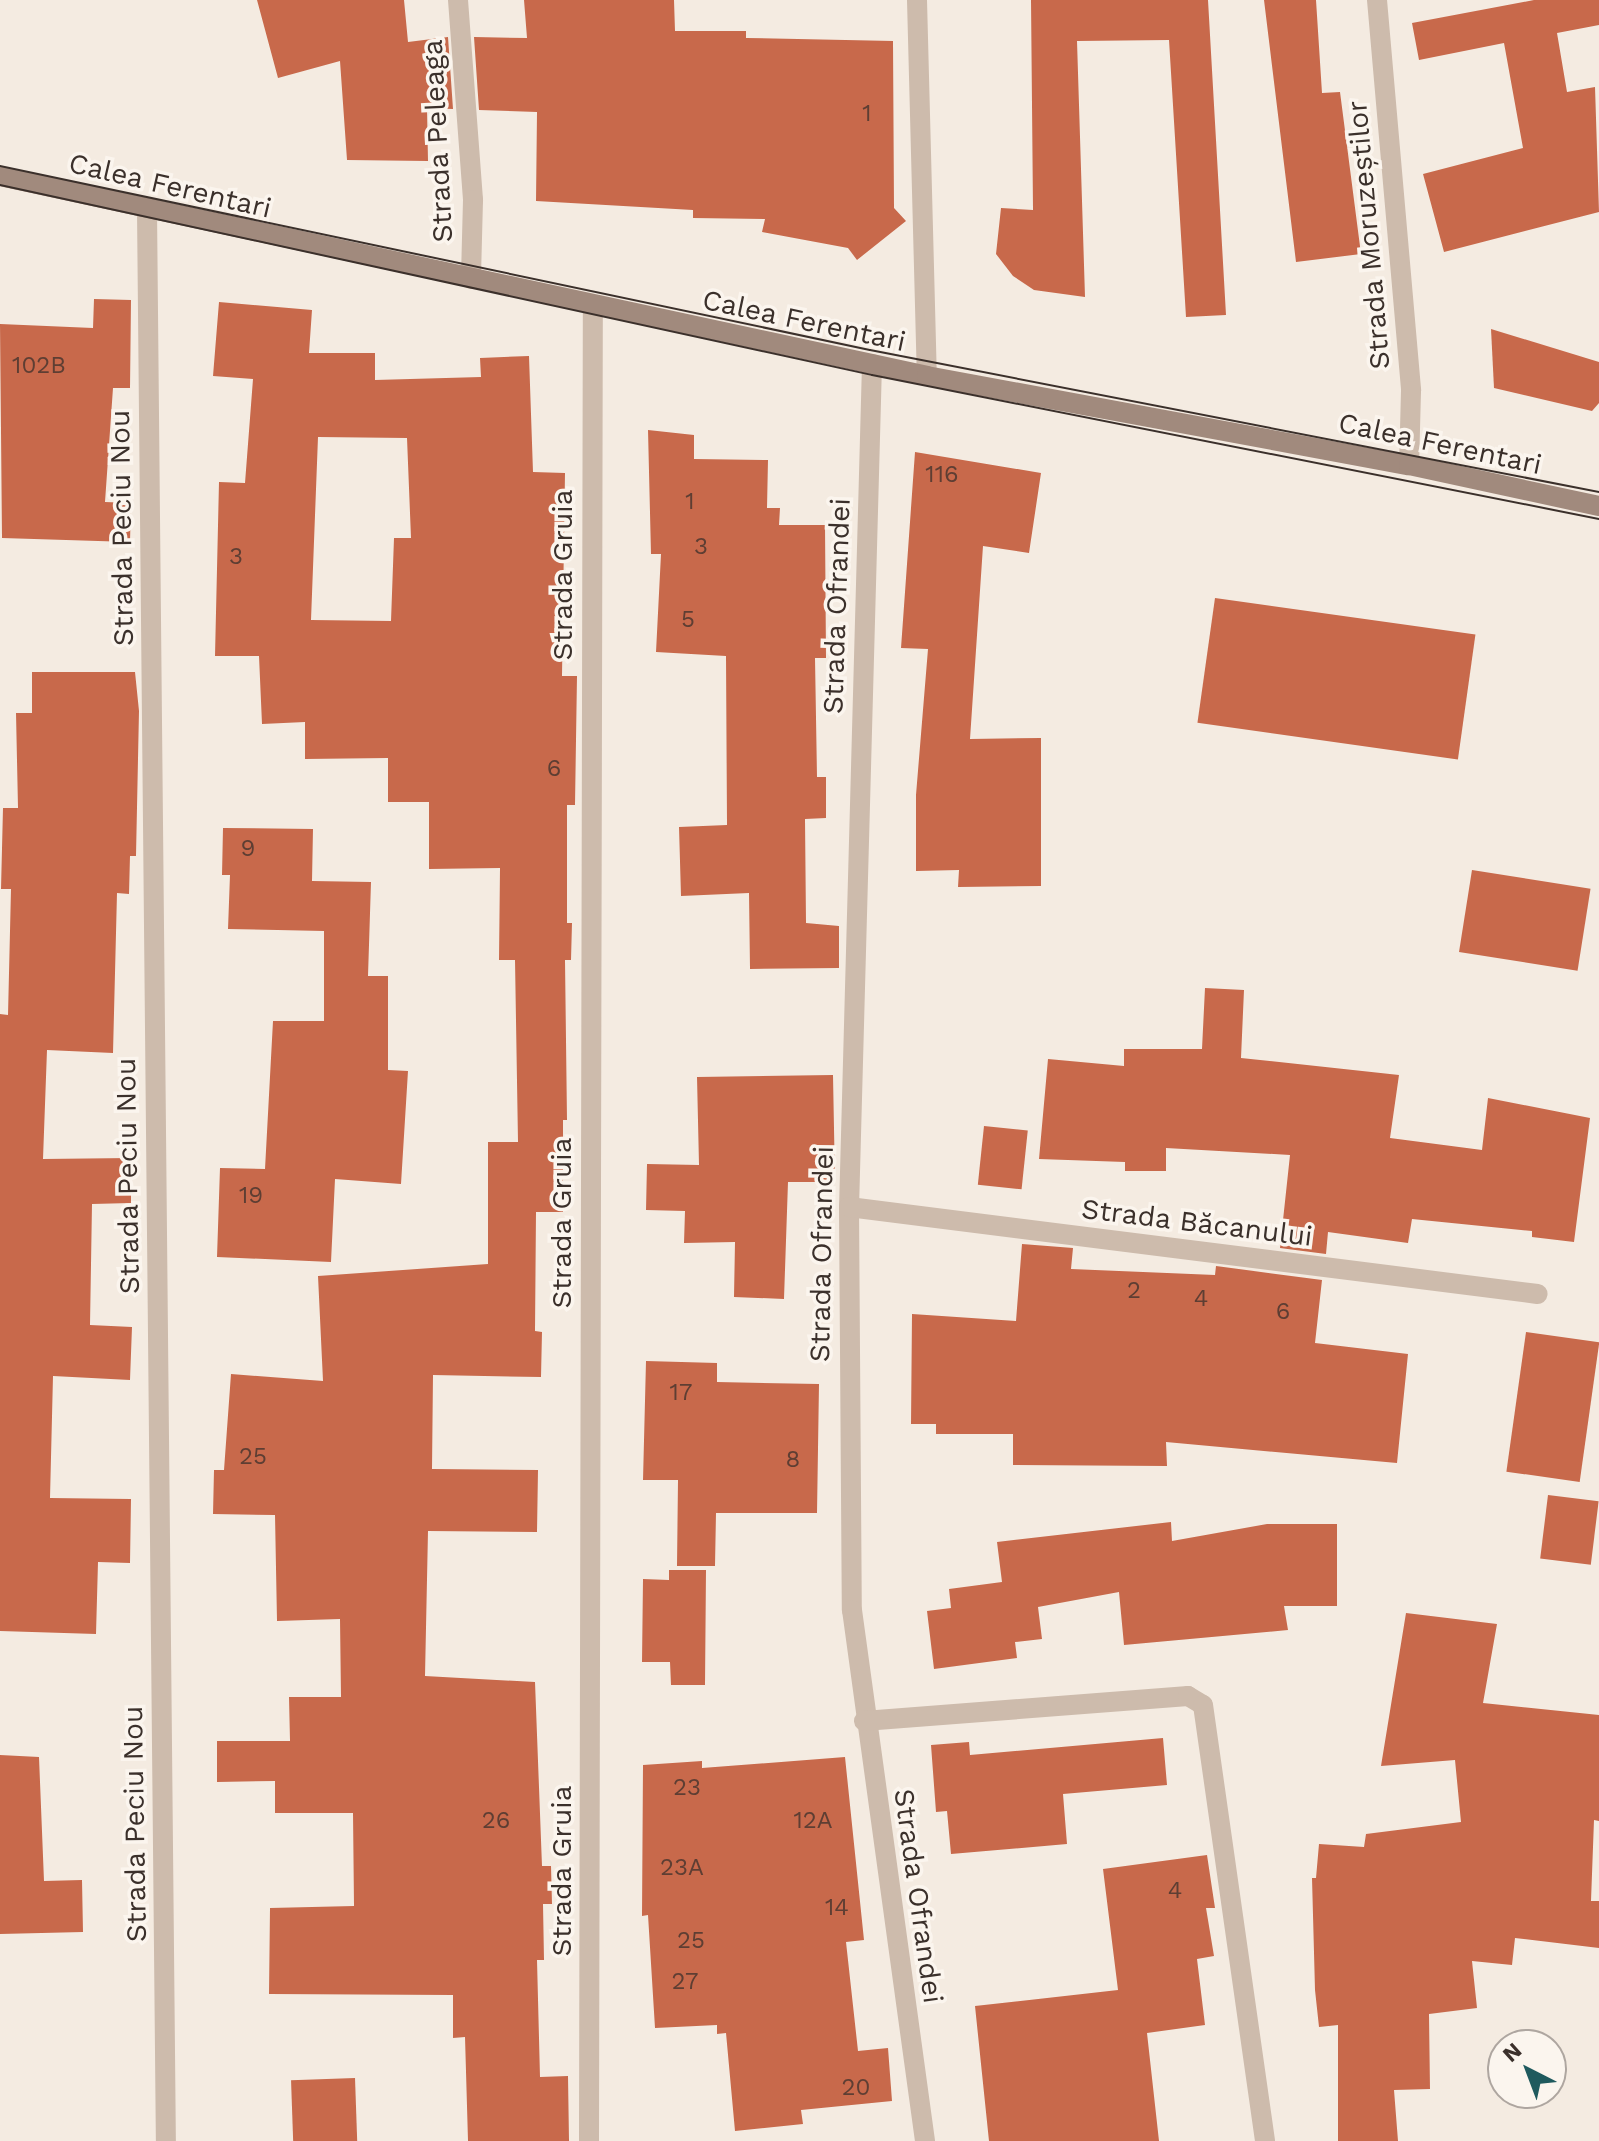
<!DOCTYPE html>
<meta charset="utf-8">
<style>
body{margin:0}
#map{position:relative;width:1599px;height:2141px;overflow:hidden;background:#f4ebe1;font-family:"Work Sans",sans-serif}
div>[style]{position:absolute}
.building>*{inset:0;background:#c8694b;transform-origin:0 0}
.minor>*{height:20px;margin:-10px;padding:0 10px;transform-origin:10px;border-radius:10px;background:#cdbbac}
.secondary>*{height:20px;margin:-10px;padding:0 10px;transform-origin:10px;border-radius:10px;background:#a18a7d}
.tram>*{height:2px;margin:-1px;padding:0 1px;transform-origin:1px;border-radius:1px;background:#3b302b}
span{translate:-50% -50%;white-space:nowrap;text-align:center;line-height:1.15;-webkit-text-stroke:7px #fbf5ee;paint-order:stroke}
.number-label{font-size:24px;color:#5e3e33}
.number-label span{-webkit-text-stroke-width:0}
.street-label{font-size:28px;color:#3b302b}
.north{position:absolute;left:1487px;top:2029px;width:80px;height:80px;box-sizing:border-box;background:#fbf5ee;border:2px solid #aea6a0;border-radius:50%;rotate:318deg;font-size:22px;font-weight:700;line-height:32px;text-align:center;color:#3b302b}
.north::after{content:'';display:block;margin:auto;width:28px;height:36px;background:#1f5a5e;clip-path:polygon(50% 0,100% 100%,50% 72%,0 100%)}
</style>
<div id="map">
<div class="building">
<i style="clip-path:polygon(257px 0,404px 0,408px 42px,448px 37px,453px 109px,427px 108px,428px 161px,347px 160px,340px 61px,278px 78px)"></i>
<i style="clip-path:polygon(524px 0,674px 0,675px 31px,746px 31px,746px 38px,893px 41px,894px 208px,906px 221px,857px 260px,848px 248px,762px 232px,765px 219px,693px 218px,693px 210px,536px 201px,537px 112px,479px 110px,474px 37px,527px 38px)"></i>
<i style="clip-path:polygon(1031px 0,1208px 0,1226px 315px,1186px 317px,1169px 40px,1077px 41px,1085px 297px,1034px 290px,1013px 276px,996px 254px,1001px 208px,1033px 210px)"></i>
<i style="clip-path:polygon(1264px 0,1316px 0,1322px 93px,1340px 92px,1361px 254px,1296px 262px)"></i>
<i style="clip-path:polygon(1534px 0,1599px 0,1599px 25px,1557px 33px,1567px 92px,1595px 87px,1599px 212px,1444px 252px,1423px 174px,1523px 148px,1504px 43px,1419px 60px,1412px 23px)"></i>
<i style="clip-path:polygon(94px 299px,131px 300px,130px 388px,113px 388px,105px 502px,131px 503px,130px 542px,2px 538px,0 324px,93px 328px)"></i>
<i style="clip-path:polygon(evenodd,219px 302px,312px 310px,309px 353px,375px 353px,375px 380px,481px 377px,480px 358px,529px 356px,533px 472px,565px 473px,562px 676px,577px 676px,575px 805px,567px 805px,567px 923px,572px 923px,571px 960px,565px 960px,567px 1120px,563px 1120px,563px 1212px,536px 1212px,535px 1331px,542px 1332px,541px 1377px,433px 1375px,432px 1469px,538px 1470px,537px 1532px,428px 1531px,425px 1676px,535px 1682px,542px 1866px,551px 1866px,552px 1904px,543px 1904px,544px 1960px,537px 1960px,540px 2077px,568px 2076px,569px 2141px,468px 2141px,465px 2037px,453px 2038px,453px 1995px,269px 1994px,270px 1908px,354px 1906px,353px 1813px,275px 1813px,275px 1781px,217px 1782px,217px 1741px,290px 1741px,289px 1697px,341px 1697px,340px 1619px,277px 1621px,275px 1515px,213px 1514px,214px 1470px,224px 1470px,231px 1374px,323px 1381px,318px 1276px,488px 1264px,488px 1142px,518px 1142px,515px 960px,499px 960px,500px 868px,429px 869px,429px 802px,388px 802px,388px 758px,305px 759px,305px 722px,262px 724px,259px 656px,215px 656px,219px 482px,245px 483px,253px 379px,213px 376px,219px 302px,318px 437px,407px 438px,411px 538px,394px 538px,391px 621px,311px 620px,318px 437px)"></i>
<i style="clip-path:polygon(1491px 329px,1599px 362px,1599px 403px,1592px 411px,1494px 388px)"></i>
<i style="clip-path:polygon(648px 430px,694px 435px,694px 459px,768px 460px,767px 508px,780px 508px,779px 525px,825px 525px,826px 658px,815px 658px,817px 777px,826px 777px,826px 818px,805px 819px,806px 923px,839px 926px,839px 968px,750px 969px,749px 893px,681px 896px,679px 827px,727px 825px,726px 656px,656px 652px,661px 554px,651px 554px)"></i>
<i style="clip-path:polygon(915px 452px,1041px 473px,1029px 553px,983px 546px,970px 739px,1041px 738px,1041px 886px,958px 887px,959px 870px,916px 871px,916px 795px,928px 649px,901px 648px)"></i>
<i style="left:1215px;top:598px;width:263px;height:126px;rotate:8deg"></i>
<i style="clip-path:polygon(32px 672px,135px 672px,139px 711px,136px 856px,130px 856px,129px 894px,117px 893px,113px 1053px,47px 1050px,43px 1159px,131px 1158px,131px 1203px,92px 1204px,90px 1325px,132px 1327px,130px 1380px,53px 1376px,50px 1498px,131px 1499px,130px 1563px,98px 1562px,96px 1634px,0 1631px,0 1014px,8px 1015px,11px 889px,1px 889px,3px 808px,18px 808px,16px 713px,32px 713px)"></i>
<i style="clip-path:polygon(223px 828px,313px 829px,312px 881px,371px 882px,368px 976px,388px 976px,388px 1070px,408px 1071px,401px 1184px,335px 1179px,331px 1262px,217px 1257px,220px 1168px,265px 1169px,273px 1021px,324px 1021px,324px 931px,228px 929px,230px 875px,222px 875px)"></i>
<i style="left:1472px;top:870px;width:120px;height:83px;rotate:9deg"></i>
<i style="clip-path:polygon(1205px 988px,1244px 990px,1241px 1058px,1399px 1075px,1390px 1138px,1482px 1150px,1488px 1098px,1590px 1118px,1574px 1242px,1532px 1237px,1532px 1231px,1412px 1219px,1408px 1243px,1328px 1232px,1326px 1254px,1280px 1248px,1290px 1155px,1166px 1148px,1166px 1171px,1125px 1171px,1125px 1162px,1039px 1159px,1048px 1059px,1124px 1066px,1124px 1049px,1202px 1049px)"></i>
<i style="clip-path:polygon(833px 1075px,835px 1182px,788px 1182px,784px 1299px,734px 1297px,735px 1242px,684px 1243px,685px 1211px,646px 1210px,647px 1164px,699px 1165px,697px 1077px)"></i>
<i style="left:984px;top:1126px;width:44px;height:59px;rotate:6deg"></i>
<i style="clip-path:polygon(1022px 1244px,1073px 1248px,1071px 1269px,1215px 1275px,1216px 1266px,1322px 1280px,1315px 1343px,1408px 1354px,1397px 1463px,1166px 1442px,1167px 1466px,1013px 1465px,1013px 1434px,936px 1434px,936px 1424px,911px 1424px,912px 1314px,1016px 1321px)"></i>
<i style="left:1526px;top:1332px;width:74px;height:141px;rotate:8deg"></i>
<i style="clip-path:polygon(646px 1361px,717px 1363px,717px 1382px,819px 1384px,817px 1513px,716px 1513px,715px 1566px,677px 1566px,678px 1480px,643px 1480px)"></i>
<i style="left:1548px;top:1495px;width:51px;height:64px;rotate:7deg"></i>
<i style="clip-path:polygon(1171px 1522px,1172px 1541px,1267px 1524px,1337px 1524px,1337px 1606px,1284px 1606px,1288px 1630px,1124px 1645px,1119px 1592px,1038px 1607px,1042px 1639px,1015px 1642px,1017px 1658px,934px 1669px,927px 1611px,951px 1608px,949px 1589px,1002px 1582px,997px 1542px)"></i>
<i style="clip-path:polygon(669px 1570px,706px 1570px,705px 1685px,671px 1685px,670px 1662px,642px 1662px,643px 1579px,669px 1580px)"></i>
<i style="clip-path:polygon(1406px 1613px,1497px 1624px,1483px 1703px,1599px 1715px,1599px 1821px,1594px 1820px,1591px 1901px,1599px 1901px,1599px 1948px,1515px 1938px,1512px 1965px,1472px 1961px,1477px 2008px,1429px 2014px,1430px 2089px,1394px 2090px,1398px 2141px,1338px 2141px,1338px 2025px,1319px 2027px,1315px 1990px,1312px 1878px,1316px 1878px,1319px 1844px,1364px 1847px,1366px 1834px,1461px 1822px,1455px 1760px,1381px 1766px)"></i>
<i style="clip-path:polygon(1163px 1738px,1167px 1785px,1063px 1794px,1067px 1844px,951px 1854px,947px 1811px,936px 1812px,931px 1745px,969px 1742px,970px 1755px)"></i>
<i style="clip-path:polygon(0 1755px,39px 1757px,44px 1881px,82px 1880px,83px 1932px,0 1934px)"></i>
<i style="clip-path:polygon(845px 1757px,864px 1940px,846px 1942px,858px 2051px,888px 2048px,892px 2101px,801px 2110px,803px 2124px,735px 2131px,726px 2033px,717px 2034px,717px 2025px,655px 2028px,648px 1915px,642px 1916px,643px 1765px,702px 1761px,702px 1768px)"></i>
<i style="clip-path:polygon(1207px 1855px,1215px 1908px,1206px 1908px,1214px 1956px,1197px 1959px,1205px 2025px,1147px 2033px,1159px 2141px,989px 2141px,975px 2006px,1118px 1990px,1103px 1869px)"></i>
<i style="left:355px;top:2078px;width:63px;height:64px;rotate:88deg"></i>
</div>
<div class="minor">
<i style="left:458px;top:0;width:201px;rotate:85.7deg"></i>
<i style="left:473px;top:200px;width:79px;rotate:91.5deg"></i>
<i style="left:917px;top:0;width:376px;rotate:88.5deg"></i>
<i style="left:1377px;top:0;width:392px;rotate:85deg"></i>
<i style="left:1411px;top:391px;width:74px;rotate:91.5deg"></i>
<i style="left:147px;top:210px;width:1931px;rotate:89.44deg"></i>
<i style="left:872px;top:364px;width:843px;rotate:91.56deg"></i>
<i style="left:849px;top:1207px;width:403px;rotate:89.6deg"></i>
<i style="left:852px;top:1610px;width:536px;rotate:82.17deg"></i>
<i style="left:849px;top:1207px;width:694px;rotate:7.2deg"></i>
<i style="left:864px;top:1721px;width:325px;rotate:-4.4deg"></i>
<i style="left:1188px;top:1696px;width:17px;rotate:31deg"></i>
<i style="left:1203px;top:1705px;width:440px;rotate:81.9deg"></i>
<i style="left:589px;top:2141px;width:1836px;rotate:-89.88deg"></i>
</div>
<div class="secondary">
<i style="left:0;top:176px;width:948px;rotate:12.17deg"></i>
<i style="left:927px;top:376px;width:490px;rotate:10.5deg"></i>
<i style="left:1409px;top:465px;width:194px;rotate:12.2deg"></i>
</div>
<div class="tram">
<i style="left:0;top:166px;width:889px;rotate:11.94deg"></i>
<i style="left:870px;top:350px;width:743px;rotate:11.02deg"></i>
<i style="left:0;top:185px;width:892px;rotate:12.29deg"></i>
<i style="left:872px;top:375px;width:741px;rotate:11.2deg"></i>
</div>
<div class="number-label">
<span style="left:867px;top:114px">1</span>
<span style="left:39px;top:366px">102B</span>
<span style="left:942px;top:475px">116</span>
<span style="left:690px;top:502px">1</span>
<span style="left:701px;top:547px">3</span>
<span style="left:236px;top:557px">3</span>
<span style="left:688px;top:620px">5</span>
<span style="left:554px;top:769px">6</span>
<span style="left:248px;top:849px">9</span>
<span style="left:251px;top:1196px">19</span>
<span style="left:1134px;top:1291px">2</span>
<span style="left:1201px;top:1299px">4</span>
<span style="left:1283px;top:1312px">6</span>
<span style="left:681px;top:1393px">17</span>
<span style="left:253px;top:1457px">25</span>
<span style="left:793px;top:1460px">8</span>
<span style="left:687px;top:1788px">23</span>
<span style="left:496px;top:1821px">26</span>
<span style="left:813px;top:1821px">12A</span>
<span style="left:682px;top:1868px">23A</span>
<span style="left:1175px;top:1891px">4</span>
<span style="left:837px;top:1908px">14</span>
<span style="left:691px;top:1941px">25</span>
<span style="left:685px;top:1982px">27</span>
<span style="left:856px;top:2088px">20</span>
</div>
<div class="street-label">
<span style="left:438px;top:141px;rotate:-93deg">Strada Peleaga</span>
<span style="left:170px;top:186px;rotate:13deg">Calea Ferentari</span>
<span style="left:1369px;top:235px;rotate:-95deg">Strada Moruzeștilor</span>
<span style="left:804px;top:321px;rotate:12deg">Calea Ferentari</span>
<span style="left:1440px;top:444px;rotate:12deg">Calea Ferentari</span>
<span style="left:122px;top:528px;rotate:-91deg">Strada Peciu Nou</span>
<span style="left:563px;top:575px;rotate:-90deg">Strada Gruia</span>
<span style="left:837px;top:606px;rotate:-88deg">Strada Ofrandei</span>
<span style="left:128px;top:1176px;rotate:-91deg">Strada Peciu Nou</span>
<span style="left:562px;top:1223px;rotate:-90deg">Strada Gruia</span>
<span style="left:1197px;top:1223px;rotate:7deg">Strada Băcanului</span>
<span style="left:822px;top:1254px;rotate:-89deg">Strada Ofrandei</span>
<span style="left:135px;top:1824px;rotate:-91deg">Strada Peciu Nou</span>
<span style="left:562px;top:1871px;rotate:-90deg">Strada Gruia</span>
<span style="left:918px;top:1896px;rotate:82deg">Strada Ofrandei</span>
</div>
<div class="north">N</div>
</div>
